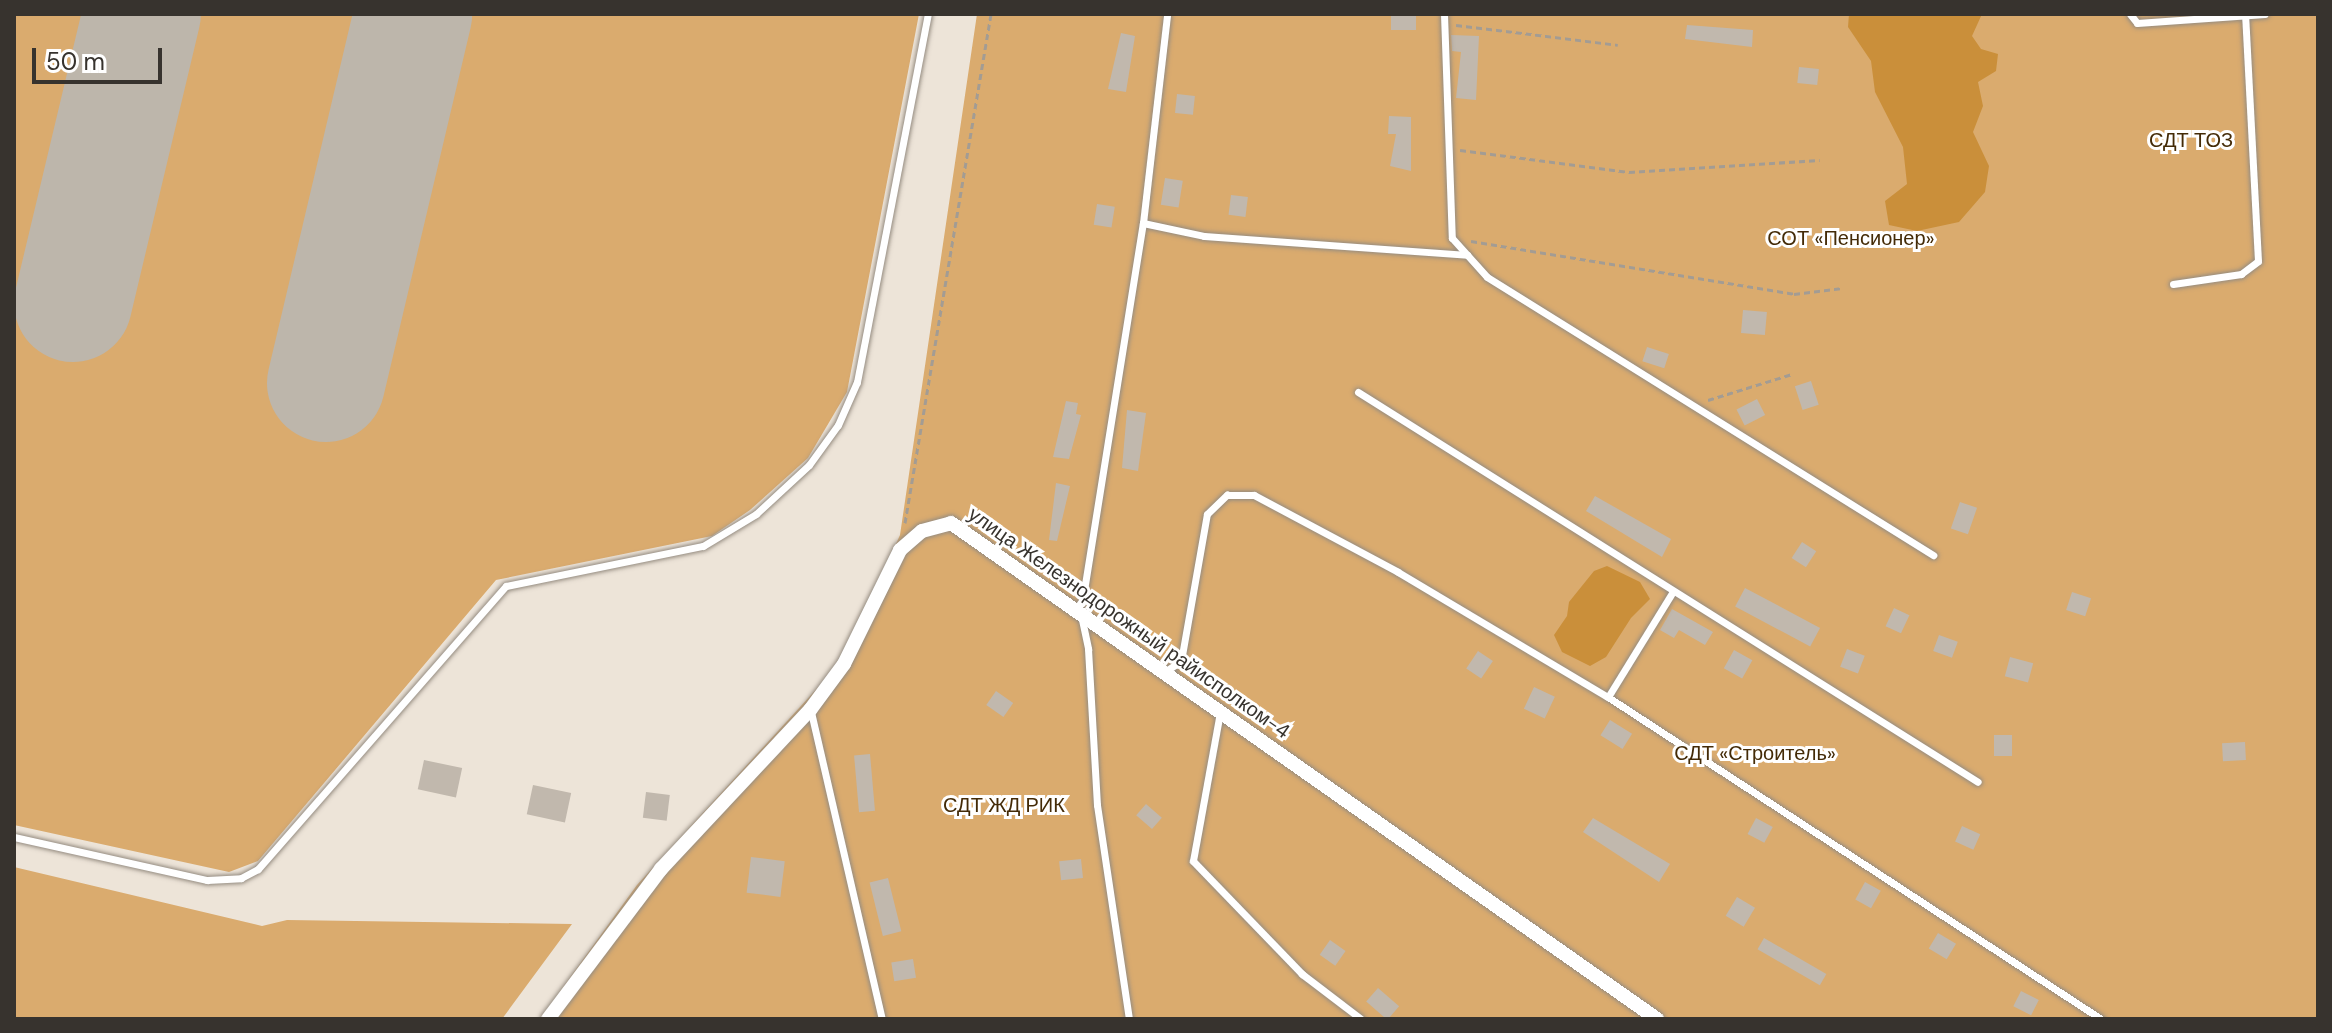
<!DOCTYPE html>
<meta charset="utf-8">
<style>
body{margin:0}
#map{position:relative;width:2332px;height:1033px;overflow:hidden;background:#ede4d8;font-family:"DM Sans",sans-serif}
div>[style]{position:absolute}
.green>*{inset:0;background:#daab6e}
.water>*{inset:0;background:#ca8f3a}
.runway>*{height:118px;margin:-59px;padding:0 59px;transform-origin:59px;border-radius:59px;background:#bdb6ab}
.building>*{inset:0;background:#c1b8ad;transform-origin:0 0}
.path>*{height:3px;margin-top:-1.5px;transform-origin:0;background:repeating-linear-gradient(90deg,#a39c93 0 6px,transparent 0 10px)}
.roads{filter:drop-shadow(0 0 2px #958c81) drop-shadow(0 0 2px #958c81)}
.service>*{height:7px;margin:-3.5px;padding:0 3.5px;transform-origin:3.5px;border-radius:3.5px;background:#fff}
.minor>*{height:14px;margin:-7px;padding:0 7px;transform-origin:7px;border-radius:7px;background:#fff}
span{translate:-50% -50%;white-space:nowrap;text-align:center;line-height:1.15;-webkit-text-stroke:6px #fff;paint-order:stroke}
.park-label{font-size:20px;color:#442b07}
.street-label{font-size:20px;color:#37332e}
.frame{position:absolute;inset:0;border:16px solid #37332e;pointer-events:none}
.scale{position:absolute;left:32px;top:48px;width:130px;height:36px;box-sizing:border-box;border:4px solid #37332e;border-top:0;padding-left:10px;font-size:24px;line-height:28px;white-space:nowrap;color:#37332e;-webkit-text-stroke:6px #fff;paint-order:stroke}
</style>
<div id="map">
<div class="green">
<i style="clip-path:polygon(14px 14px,103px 14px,40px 285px,40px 315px,108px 330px,185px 14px,919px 14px,847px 392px,808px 458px,750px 510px,712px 536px,496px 580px,258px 861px,229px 872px,14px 825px)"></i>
<i style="clip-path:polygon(977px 14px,2318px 14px,2318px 1019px,540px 1019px,637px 885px,844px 659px,900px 535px)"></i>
<i style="clip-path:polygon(14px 867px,262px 926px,287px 920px,572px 924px,502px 1019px,14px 1019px)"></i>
</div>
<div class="water">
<i style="clip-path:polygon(1849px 14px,1982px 14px,1972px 36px,1981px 49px,1998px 54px,1996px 71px,1978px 82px,1983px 106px,1973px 132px,1989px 166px,1985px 192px,1959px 222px,1917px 231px,1889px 225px,1885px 201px,1907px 184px,1903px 147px,1875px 92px,1871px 61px,1848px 27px)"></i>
<i style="clip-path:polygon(1607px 566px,1640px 582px,1650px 599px,1631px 618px,1606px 657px,1590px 666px,1562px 652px,1554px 635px,1567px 616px,1569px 602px,1594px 571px)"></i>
</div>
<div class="runway">
<i style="left:73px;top:303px;width:297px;rotate:-76.6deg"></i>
<i style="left:326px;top:383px;width:379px;rotate:-76.7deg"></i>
</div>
<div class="building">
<i style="left:1391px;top:14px;width:25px;height:16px"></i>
<i style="clip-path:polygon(1687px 25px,1753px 30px,1752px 47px,1685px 39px)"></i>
<i style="clip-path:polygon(1121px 33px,1135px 36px,1126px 92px,1108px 89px)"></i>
<i style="clip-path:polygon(1451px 35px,1479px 36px,1476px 100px,1456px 98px,1461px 52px,1452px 51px)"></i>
<i style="left:1799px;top:67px;width:20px;height:16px;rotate:6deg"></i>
<i style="left:1177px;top:94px;width:18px;height:19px;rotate:6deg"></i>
<i style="clip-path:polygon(1389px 116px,1411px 117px,1411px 171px,1390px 166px,1396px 134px,1388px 134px)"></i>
<i style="left:1165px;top:178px;width:18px;height:27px;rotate:9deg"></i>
<i style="left:1231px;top:195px;width:17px;height:20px;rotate:7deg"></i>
<i style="left:1097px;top:204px;width:18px;height:21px;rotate:9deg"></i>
<i style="left:1743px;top:310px;width:24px;height:23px;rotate:5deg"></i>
<i style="left:1647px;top:347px;width:23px;height:15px;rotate:18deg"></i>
<i style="left:1811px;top:381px;width:25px;height:17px;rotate:72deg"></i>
<i style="left:1757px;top:399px;width:18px;height:23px;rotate:63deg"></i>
<i style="clip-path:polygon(1066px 401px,1078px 403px,1076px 414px,1081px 415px,1069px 459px,1053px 457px)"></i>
<i style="clip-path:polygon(1127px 410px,1146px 413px,1138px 471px,1122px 468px)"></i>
<i style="clip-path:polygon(1056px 483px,1070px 486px,1057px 541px,1049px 540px)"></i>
<i style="clip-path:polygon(1595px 496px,1671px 539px,1662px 557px,1586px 511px)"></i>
<i style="left:1960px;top:502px;width:18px;height:28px;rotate:19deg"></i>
<i style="left:1802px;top:542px;width:17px;height:19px;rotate:33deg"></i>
<i style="left:1745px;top:588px;width:85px;height:21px;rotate:28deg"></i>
<i style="left:2072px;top:592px;width:20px;height:19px;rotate:18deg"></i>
<i style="left:1894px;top:608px;width:17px;height:20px;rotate:25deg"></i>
<i style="clip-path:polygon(1672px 609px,1713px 632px,1705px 645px,1679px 630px,1674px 638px,1660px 630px)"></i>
<i style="left:1939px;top:635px;width:20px;height:17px;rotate:20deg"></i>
<i style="left:1847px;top:649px;width:19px;height:19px;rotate:21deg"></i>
<i style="left:1734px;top:650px;width:21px;height:21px;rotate:29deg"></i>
<i style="left:1478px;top:651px;width:18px;height:21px;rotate:34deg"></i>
<i style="left:2010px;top:657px;width:24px;height:20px;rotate:15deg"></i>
<i style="left:1534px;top:687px;width:23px;height:24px;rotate:25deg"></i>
<i style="left:996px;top:691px;width:21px;height:17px;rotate:35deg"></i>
<i style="left:1610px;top:720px;width:26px;height:18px;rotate:32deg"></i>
<i style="left:1994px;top:735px;width:18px;height:21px"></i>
<i style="left:2245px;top:742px;width:18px;height:23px;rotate:87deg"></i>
<i style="left:870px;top:754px;width:57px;height:16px;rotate:85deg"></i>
<i style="left:424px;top:760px;width:39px;height:30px;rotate:12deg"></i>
<i style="left:533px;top:785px;width:39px;height:30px;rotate:12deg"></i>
<i style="left:646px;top:792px;width:24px;height:26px;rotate:7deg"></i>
<i style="left:1146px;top:804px;width:21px;height:15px;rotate:41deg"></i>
<i style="clip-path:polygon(1593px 818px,1670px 864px,1659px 882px,1583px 832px)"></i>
<i style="left:1756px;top:818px;width:19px;height:18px;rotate:28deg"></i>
<i style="left:1962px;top:826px;width:20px;height:17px;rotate:24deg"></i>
<i style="left:751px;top:857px;width:34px;height:36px;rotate:7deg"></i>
<i style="left:1081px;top:859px;width:19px;height:22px;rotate:84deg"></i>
<i style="left:888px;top:878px;width:55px;height:19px;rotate:76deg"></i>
<i style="left:1865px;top:882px;width:18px;height:20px;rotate:29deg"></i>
<i style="left:1737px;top:897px;width:21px;height:22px;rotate:31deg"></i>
<i style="left:1938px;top:933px;width:21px;height:18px;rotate:31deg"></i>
<i style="left:1764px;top:938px;width:72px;height:13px;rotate:30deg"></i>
<i style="left:1330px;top:940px;width:19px;height:18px;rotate:35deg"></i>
<i style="left:913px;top:959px;width:19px;height:22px;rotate:81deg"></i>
<i style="left:1378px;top:988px;width:28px;height:18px;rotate:41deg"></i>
<i style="left:2021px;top:991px;width:20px;height:17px;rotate:27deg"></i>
</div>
<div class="path">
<i style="left:1456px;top:25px;width:163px;rotate:7deg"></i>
<i style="left:1460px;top:150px;width:170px;rotate:7.4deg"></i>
<i style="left:1629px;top:172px;width:191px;rotate:-3.6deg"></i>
<i style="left:1471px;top:241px;width:327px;rotate:9.3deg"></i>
<i style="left:1794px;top:294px;width:49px;rotate:-7deg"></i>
<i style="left:1708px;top:400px;width:88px;rotate:-17.2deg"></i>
<i style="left:905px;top:523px;width:516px;rotate:-80.41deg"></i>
</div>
<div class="roads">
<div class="service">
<i style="left:1444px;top:14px;width:224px;rotate:88deg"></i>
<i style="left:1452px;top:238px;width:52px;rotate:48.1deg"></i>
<i style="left:1487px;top:277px;width:526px;rotate:31.94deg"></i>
<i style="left:2130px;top:14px;width:11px;rotate:52deg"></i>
<i style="left:2137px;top:23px;width:128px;rotate:-4deg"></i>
<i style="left:1143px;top:223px;width:62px;rotate:12deg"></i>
<i style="left:1204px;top:236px;width:264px;rotate:4.1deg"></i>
<i style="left:2173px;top:284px;width:69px;rotate:-8.4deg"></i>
<i style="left:2241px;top:274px;width:21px;rotate:-37deg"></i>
<i style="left:2258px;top:261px;width:247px;rotate:-93deg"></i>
<i style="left:1358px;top:392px;width:732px;rotate:32.17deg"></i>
<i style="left:1082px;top:603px;width:385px;rotate:-80.9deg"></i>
<i style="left:1143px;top:223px;width:210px;rotate:-83.4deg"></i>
<i style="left:1081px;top:615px;width:35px;rotate:78deg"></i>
<i style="left:1088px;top:649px;width:156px;rotate:86.7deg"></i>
<i style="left:1097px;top:805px;width:216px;rotate:81.5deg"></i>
<i style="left:1166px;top:671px;width:18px;rotate:-34deg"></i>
<i style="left:1181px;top:661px;width:149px;rotate:-80deg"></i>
<i style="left:1207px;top:514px;width:28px;rotate:-44deg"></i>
<i style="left:1227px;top:495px;width:27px"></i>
<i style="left:1254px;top:495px;width:163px;rotate:28.1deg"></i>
<i style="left:1398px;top:572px;width:244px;rotate:30.8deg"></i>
<i style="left:1608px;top:697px;width:589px;rotate:33.15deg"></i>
<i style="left:1608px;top:697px;width:122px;rotate:-58.4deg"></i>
<i style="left:811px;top:712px;width:315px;rotate:77deg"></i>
<i style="left:1220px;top:712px;width:151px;rotate:100.3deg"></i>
<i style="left:1193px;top:861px;width:157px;rotate:46deg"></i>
<i style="left:1302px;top:974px;width:74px;rotate:37.3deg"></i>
<i style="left:14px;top:837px;width:198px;rotate:12.6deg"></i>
<i style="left:207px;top:880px;width:34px;rotate:-3deg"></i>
<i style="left:241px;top:878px;width:19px;rotate:-28deg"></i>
<i style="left:258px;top:869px;width:376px;rotate:-48.8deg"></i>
<i style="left:506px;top:586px;width:201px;rotate:-11.5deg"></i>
<i style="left:703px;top:546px;width:62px;rotate:-31.1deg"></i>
<i style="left:756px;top:514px;width:72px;rotate:-42.8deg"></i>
<i style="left:809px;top:465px;width:49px;rotate:-54.1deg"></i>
<i style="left:838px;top:425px;width:47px;rotate:-66.2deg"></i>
<i style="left:857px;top:382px;width:375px;rotate:-79.1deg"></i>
</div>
<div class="minor">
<i style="left:548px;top:1019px;width:188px;rotate:-53deg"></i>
<i style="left:661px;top:869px;width:218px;rotate:-46.9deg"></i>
<i style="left:810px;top:710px;width:57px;rotate:-53.5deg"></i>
<i style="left:844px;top:664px;width:127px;rotate:-63.8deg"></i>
<i style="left:900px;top:550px;width:29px;rotate:-41deg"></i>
<i style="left:922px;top:531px;width:30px;rotate:-15deg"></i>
<i style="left:951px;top:523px;width:863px;rotate:35.09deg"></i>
</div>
</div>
<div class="park-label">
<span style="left:2191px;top:140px">СДТ ТОЗ</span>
<span style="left:1851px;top:238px">СОТ «Пенсионер»</span>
<span style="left:1755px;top:753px">СДТ «Строитель»</span>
<span style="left:1004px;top:805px">СДТ ЖД РИК</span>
</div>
<div class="street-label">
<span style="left:1129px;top:623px;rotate:35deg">улица Железнодорожный райисполком-4</span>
</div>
<div class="frame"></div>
<div class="scale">50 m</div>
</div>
